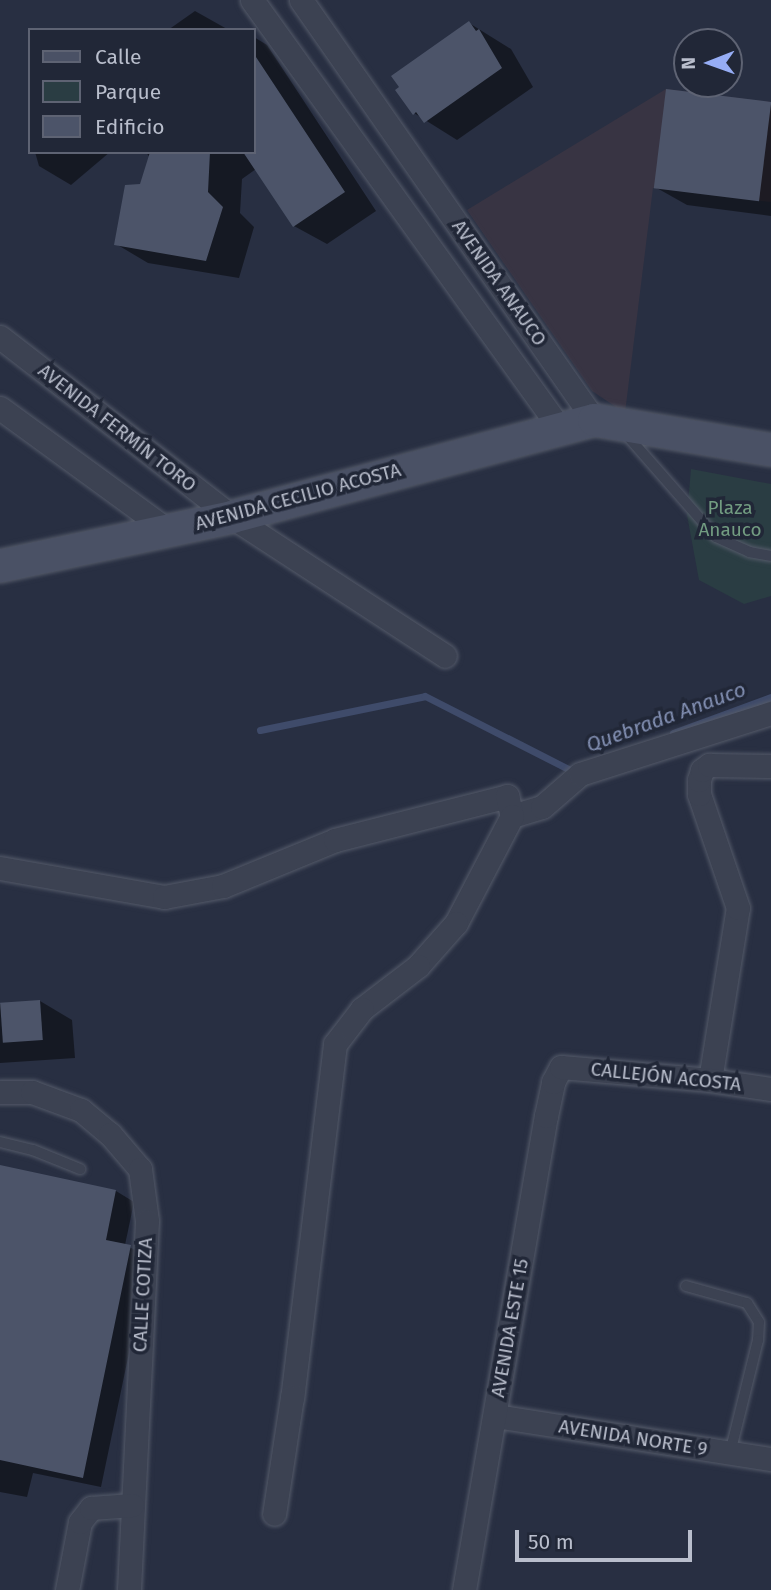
<!DOCTYPE html>
<meta charset="utf-8">
<style>
body{margin:0}
#map{position:relative;width:771px;height:1590px;overflow:hidden;background:#282f42;font-family:"Fira Sans",sans-serif}
div>[style]{position:absolute}
.medical>*{inset:0;background:#383443}
.green>*{inset:0;background:#2a3d43}
.shadow>*{inset:0;background:#0007}
.stream>*{height:7px;margin:-3.5px;padding:0 3.5px;transform-origin:3.5px;border-radius:3.5px;background:#3f4b6a}
.building>*{inset:0;background:#4c5469;transform-origin:0 0}
.roads{filter:drop-shadow(0 0 2px #545a69) drop-shadow(0 0 2px #545a69)}
.service>*{height:10px;margin:-5px;padding:0 5px;transform-origin:5px;border-radius:5px;background:#3c4252}
.minor>*{height:23px;margin:-11.5px;padding:0 11.5px;transform-origin:11.5px;border-radius:11.5px;background:#3c4252}
.secondary>*{height:32px;margin:-16px;padding:0 16px;transform-origin:16px;border-radius:16px;background:#4a5165}
span{translate:-50% -50%;white-space:nowrap;text-align:center;line-height:1.15;-webkit-text-stroke:7px #212737;paint-order:stroke}
.street-label{font-size:19px;color:#b9becc}
.park-label{font-size:19px;color:#729c81}
.water-label{font-size:21px;color:#828fb2;font-style:italic}
.legend{position:absolute;left:28px;top:28px;width:228px;height:126px;box-sizing:border-box;background:#212737;border:2px solid #5e6373;margin:0;padding:9px 12px;list-style:none;font-size:21px;color:#b9becc}
.legend li{display:flex;align-items:center;gap:14px;height:35px}
.legend b{width:35px;border:2px solid #5e6373}
.north{position:absolute;left:673px;top:28px;width:70px;height:70px;box-sizing:border-box;background:#212737;border:2px solid #5e6373;border-radius:50%;rotate:269deg;font-size:19px;font-weight:700;line-height:28px;text-align:center;color:#b9becc}
.north::after{content:'';display:block;margin:auto;width:24px;height:32px;background:#96adf5;clip-path:polygon(50% 0,100% 100%,50% 72%,0 100%)}
.scale{position:absolute;left:515px;top:1530px;width:177px;height:32px;box-sizing:border-box;border:4px solid #b9becc;border-top:0;padding-left:9px;font-size:21px;line-height:24px;white-space:nowrap;color:#b9becc;-webkit-text-stroke:5px #212737;paint-order:stroke}
</style>
<div id="map">
<div class="medical">
<i style="clip-path:polygon(666px 89px,771px 102px,771px 202px,653px 188px,625px 413px,592px 391px,467px 210px)"></i>
</div>
<div class="green">
<i style="clip-path:polygon(691px 469px,771px 484px,771px 596px,744px 604px,699px 580px,687px 515px)"></i>
</div>
<div class="shadow">
<i style="clip-path:polygon(195px 11px,227px 29px,227px 30px,168px 30px)"></i>
<i style="clip-path:polygon(469px 23px,511px 49px,533px 87px,457px 140px,414px 113px)"></i>
<i style="clip-path:polygon(254px 37px,267px 45px,376px 211px,327px 244px,294px 226px,256px 169px,242px 179px,240px 213px,254px 227px,239px 278px,148px 263px,116px 244px,142px 186px,150px 158px,146px 152px,254px 152px)"></i>
<i style="clip-path:polygon(771px 104px,771px 216px,687px 205px,655px 187px)"></i>
<i style="clip-path:polygon(35px 152px,110px 152px,71px 185px,39px 166px)"></i>
<i style="clip-path:polygon(40px 1001px,72px 1020px,75px 1058px,0 1063px,0 1004px)"></i>
<i style="clip-path:polygon(0 1167px,116px 1191px,134px 1202px,125px 1245px,149px 1257px,101px 1487px,33px 1473px,27px 1497px,0 1492px)"></i>
</div>
<div class="stream">
<i style="left:260px;top:730px;width:168px;rotate:-11.6deg"></i>
<i style="left:425px;top:696px;width:165px;rotate:27deg"></i>
<i style="left:572px;top:771px;width:5px;rotate:-22deg"></i>
<i style="left:673px;top:733px;width:104px;rotate:-20.2deg"></i>
</div>
<div class="building">
<i style="clip-path:polygon(469px 21px,476px 31px,479px 29px,502px 68px,424px 123px,416px 112px,413px 115px,395px 90px,399px 87px,391px 76px)"></i>
<i style="clip-path:polygon(254px 54px,345px 192px,293px 227px,243px 152px,254px 152px)"></i>
<i style="left:666px;top:89px;width:106px;height:100px;rotate:7deg"></i>
<i style="clip-path:polygon(150px 152px,210px 152px,208px 192px,223px 207px,206px 261px,114px 245px,125px 185px,140px 184px)"></i>
<i style="left:40px;top:1000px;width:40px;height:40px;rotate:86deg"></i>
<i style="clip-path:polygon(0 1165px,116px 1190px,106px 1240px,131px 1245px,83px 1478px,0 1460px)"></i>
</div>
<div class="roads">
<div class="service">
<i style="left:625px;top:433px;width:138px;rotate:48.8deg"></i>
<i style="left:716px;top:537px;width:36px;rotate:24deg"></i>
<i style="left:749px;top:552px;width:22px;rotate:10deg"></i>
<i style="left:0;top:1142px;width:34px;rotate:14deg"></i>
<i style="left:33px;top:1150px;width:51px;rotate:22deg"></i>
<i style="left:686px;top:1286px;width:63px;rotate:15.6deg"></i>
<i style="left:747px;top:1303px;width:22px;rotate:58deg"></i>
<i style="left:759px;top:1322px;width:18px;rotate:93deg"></i>
<i style="left:758px;top:1340px;width:116px;rotate:103.9deg"></i>
</div>
<div class="minor">
<i style="left:252px;top:0;width:526px;rotate:54.29deg"></i>
<i style="left:301px;top:0;width:512px;rotate:55.1deg"></i>
<i style="left:0;top:337px;width:294px;rotate:37.8deg"></i>
<i style="left:232px;top:517px;width:254px;rotate:33.1deg"></i>
<i style="left:0;top:408px;width:207px;rotate:36.1deg"></i>
<i style="left:512px;top:816px;width:31px;rotate:-17deg"></i>
<i style="left:542px;top:807px;width:50px;rotate:-41deg"></i>
<i style="left:580px;top:774px;width:201px;rotate:-17.7deg"></i>
<i style="left:0;top:868px;width:167px;rotate:10deg"></i>
<i style="left:164px;top:897px;width:60px;rotate:-10.6deg"></i>
<i style="left:223px;top:886px;width:121px;rotate:-22.3deg"></i>
<i style="left:335px;top:840px;width:178px;rotate:-14.3deg"></i>
<i style="left:507px;top:796px;width:21px;rotate:76deg"></i>
<i style="left:512px;top:816px;width:121px;rotate:117.6deg"></i>
<i style="left:456px;top:923px;width:57px;rotate:131.5deg"></i>
<i style="left:418px;top:966px;width:71px;rotate:142.5deg"></i>
<i style="left:362px;top:1009px;width:44px;rotate:127.6deg"></i>
<i style="left:335px;top:1044px;width:356px;rotate:96.9deg"></i>
<i style="left:292px;top:1397px;width:118px;rotate:98.7deg"></i>
<i style="left:710px;top:1080px;width:174px;rotate:-80.8deg"></i>
<i style="left:738px;top:908px;width:120px;rotate:-108.9deg"></i>
<i style="left:699px;top:794px;width:14px;rotate:-90deg"></i>
<i style="left:699px;top:780px;width:10px;rotate:-73deg"></i>
<i style="left:702px;top:770px;width:9px;rotate:-36deg"></i>
<i style="left:709px;top:765px;width:62px;rotate:0.9deg"></i>
<i style="left:0;top:1092px;width:32px"></i>
<i style="left:32px;top:1092px;width:52px;rotate:20.2deg"></i>
<i style="left:81px;top:1110px;width:38px;rotate:40deg"></i>
<i style="left:110px;top:1134px;width:46px;rotate:49.4deg"></i>
<i style="left:140px;top:1169px;width:52px;rotate:82.3deg"></i>
<i style="left:147px;top:1221px;width:369px;rotate:92.8deg"></i>
<i style="left:495px;top:1416px;width:279px;rotate:8.9deg"></i>
<i style="left:67px;top:1590px;width:69px;rotate:-79.2deg"></i>
<i style="left:80px;top:1522px;width:18px;rotate:-52deg"></i>
<i style="left:91px;top:1508px;width:41px;rotate:-4.2deg"></i>
<i style="left:464px;top:1590px;width:481px;rotate:-80.2deg"></i>
<i style="left:546px;top:1116px;width:35px;rotate:-78deg"></i>
<i style="left:553px;top:1082px;width:17px;rotate:-62deg"></i>
<i style="left:561px;top:1067px;width:150px;rotate:5deg"></i>
<i style="left:710px;top:1080px;width:62px;rotate:8.4deg"></i>
</div>
<div class="secondary">
<i style="left:0;top:566px;width:237px;rotate:-11.9deg"></i>
<i style="left:232px;top:517px;width:375px;rotate:-15deg"></i>
<i style="left:594px;top:420px;width:180px;rotate:9.6deg"></i>
</div>
</div>
<div class="street-label">
<span style="left:499px;top:283px;rotate:55deg">AVENIDA ANAUCO</span>
<span style="left:117px;top:428px;rotate:38deg">AVENIDA FERMÍN TORO</span>
<span style="left:298px;top:497px;rotate:-15deg">AVENIDA CECILIO ACOSTA</span>
<span style="left:666px;top:1077px;rotate:6deg">CALLEJÓN ACOSTA</span>
<span style="left:143px;top:1295px;rotate:-87deg">CALLE COTIZA</span>
<span style="left:510px;top:1328px;rotate:-80deg">AVENIDA ESTE 15</span>
<span style="left:633px;top:1438px;rotate:9deg">AVENIDA NORTE 9</span>
</div>
<div class="park-label">
<span style="left:730px;top:519px">Plaza<br>Anauco</span>
</div>
<div class="water-label">
<span style="left:666px;top:717px;rotate:-20deg">Quebrada Anauco</span>
</div>
<ul class="legend">
<li><b style="height:9px;background:#4a5165"></b>Calle</li>
<li><b style="height:19px;background:#2a3d43"></b>Parque</li>
<li><b style="height:19px;background:#4c5469"></b>Edificio</li>
</ul>
<div class="north">N</div>
<div class="scale">50 m</div>
</div>
